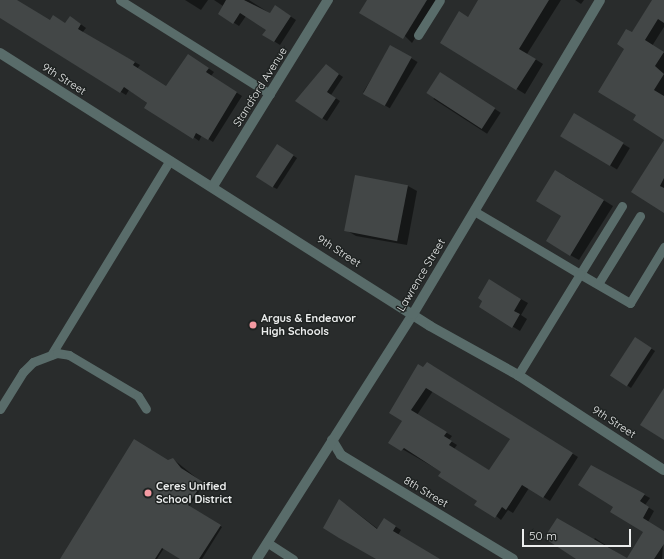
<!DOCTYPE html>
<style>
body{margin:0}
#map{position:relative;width:664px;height:559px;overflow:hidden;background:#292c2c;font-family:Quicksand,sans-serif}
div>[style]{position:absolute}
.shadow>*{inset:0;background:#0007;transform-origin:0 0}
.building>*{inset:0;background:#434747;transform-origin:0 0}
.lane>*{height:9px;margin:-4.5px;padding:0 4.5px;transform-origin:4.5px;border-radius:4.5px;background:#596c6a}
.street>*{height:10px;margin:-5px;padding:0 5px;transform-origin:5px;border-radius:5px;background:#596c6a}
.dots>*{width:11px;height:11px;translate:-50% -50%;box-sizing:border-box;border:2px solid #1f2322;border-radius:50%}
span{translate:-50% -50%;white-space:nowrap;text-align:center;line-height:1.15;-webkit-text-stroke:3px #1f2322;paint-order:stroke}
.street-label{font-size:11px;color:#ebeded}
.poi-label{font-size:11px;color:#ebeded;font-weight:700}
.left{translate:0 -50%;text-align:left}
.scale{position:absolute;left:522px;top:529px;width:109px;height:18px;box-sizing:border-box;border:2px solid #ebeded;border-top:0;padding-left:5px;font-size:12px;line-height:14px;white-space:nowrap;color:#ebeded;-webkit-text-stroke:3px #1f2322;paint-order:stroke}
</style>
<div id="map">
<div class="shadow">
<i style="clip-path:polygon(0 0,15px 0,50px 21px,65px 24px,75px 20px,86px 28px,82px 33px,140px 65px,137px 69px,166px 88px,193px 58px,214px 72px,211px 76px,242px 96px,213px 142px,202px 135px,199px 141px,129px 90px,126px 95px,121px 92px,0 15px)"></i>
<i style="clip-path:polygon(185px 0,208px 0,201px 10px)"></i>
<i style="clip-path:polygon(214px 0,249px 0,271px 14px,281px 10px,296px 20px,280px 45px,264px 35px,267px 29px,246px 16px,239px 26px,219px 13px,223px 6px)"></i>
<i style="clip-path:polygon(368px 0,439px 0,412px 43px)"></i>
<i style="clip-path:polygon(480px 0,561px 0,527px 54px,543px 64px,525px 94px,441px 42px,468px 18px)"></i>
<i style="clip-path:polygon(575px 0,584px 0,581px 4px)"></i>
<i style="clip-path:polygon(653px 0,664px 0,664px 27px,652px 46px,664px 53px,664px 139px,638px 115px,626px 48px)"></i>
<i style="left:391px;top:46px;width:31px;height:54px;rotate:31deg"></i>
<i style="clip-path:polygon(330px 68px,343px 77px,331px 95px,340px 101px,327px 121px,322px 118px)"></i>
<i style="left:447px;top:78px;width:64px;height:25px;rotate:33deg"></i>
<i style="left:575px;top:115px;width:64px;height:25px;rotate:31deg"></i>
<i style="clip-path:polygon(664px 141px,664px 212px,632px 192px)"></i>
<i style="clip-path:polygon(282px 148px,297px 158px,277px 189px,273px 187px)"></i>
<i style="clip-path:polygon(356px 176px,408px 186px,417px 191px,407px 245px,356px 236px,346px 230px)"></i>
<i style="clip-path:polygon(565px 176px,613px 206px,579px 260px,570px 255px)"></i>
<i style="clip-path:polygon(489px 281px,528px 303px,521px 315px,527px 319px,520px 331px,480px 307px)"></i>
<i style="clip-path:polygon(640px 341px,655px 351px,631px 388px,612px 375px)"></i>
<i style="clip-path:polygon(evenodd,433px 366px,578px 457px,550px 501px,529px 488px,513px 513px,508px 510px,501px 520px,442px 472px,390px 442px,403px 421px,424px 368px,433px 366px,433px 391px,511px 438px,490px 471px,454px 449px,457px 445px,449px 440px,452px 436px,417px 415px,433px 391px)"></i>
<i style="clip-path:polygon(173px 459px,204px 484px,189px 507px,222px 527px,202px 559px,182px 559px,164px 548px,157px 559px,69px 559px)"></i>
<i style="clip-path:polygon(591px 466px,650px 498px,645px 505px,654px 511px,648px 522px,664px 532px,662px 559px,627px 559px,644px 532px,615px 506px)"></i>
<i style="clip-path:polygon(345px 504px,378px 529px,390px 523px,401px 530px,398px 535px,438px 559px,377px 559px)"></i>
<i style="clip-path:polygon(595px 538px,619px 554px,616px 559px,576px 559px)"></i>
</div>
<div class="building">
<i style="clip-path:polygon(0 0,17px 0,50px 20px,53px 15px,65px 23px,70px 16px,81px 24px,78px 29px,135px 62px,133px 65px,166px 86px,188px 54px,209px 68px,206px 72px,237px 92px,208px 140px,196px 133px,193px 139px,144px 108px,147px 103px,124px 87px,120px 93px,0 18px)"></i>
<i style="clip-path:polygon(226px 0,244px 0,270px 13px,275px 5px,291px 16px,274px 42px,262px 35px,266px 30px,240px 13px,233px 24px,218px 14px)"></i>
<i style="clip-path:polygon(367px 0,427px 0,403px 39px,359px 13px)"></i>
<i style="clip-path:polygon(478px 0,549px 0,519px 49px,536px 59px,516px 90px,440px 43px,459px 11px,468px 17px)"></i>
<i style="clip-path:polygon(652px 0,664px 0,664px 23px,658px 19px,645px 40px,664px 52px,655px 66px,664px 74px,654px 90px,664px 96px,664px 178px,660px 186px,664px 188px,664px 213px,631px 192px,664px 140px,633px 120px,636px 115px,598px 92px,624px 49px,617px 44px,626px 29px,632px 32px)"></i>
<i style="left:390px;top:45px;width:25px;height:56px;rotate:29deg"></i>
<i style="clip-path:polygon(326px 64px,339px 74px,327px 92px,336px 98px,322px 119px,295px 101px)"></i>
<i style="left:440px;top:72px;width:66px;height:25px;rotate:33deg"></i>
<i style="left:574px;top:113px;width:58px;height:27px;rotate:31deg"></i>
<i style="left:277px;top:144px;width:20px;height:39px;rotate:33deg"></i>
<i style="clip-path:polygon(555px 170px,604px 200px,570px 256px,546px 241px,561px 216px,536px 201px)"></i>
<i style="left:355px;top:175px;width:54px;height:57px;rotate:11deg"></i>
<i style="clip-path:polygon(489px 279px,521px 299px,514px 311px,520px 314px,512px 328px,479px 307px,482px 301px,478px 298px)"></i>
<i style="left:635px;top:337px;width:20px;height:46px;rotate:33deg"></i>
<i style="clip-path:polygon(evenodd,427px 362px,573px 453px,543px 498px,522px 485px,506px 510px,502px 507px,495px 518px,474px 505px,477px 501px,438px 476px,441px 472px,404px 448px,401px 451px,388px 443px,402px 421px,389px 413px,418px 364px,423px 367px,427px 362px,426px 388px,510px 439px,489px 470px,449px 445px,452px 441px,444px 436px,447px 432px,411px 410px,426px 388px)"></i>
<i style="clip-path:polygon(664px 388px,664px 440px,640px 425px)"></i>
<i style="clip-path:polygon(134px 439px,168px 460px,173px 458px,181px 468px,203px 482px,188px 505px,221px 525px,199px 559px,180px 559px,162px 548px,155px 559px,60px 559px)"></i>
<i style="clip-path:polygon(591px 465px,645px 494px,640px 501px,649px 507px,643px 518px,664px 531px,664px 544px,654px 559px,576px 559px,544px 538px,557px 518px,627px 558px,643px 532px,610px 512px,613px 507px,578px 485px)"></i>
<i style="clip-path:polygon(339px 499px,377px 529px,384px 518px,396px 526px,393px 531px,440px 559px,376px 559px,339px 538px,323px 528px)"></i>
</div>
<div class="lane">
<i style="left:120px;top:0;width:177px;rotate:32.1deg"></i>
<i style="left:418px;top:35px;width:41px;rotate:-57.8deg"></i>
<i style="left:622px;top:206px;width:80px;rotate:121.7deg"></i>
<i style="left:580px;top:274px;width:58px;rotate:30.1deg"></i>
<i style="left:630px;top:303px;width:66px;rotate:-58.7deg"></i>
<i style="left:474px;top:211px;width:123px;rotate:30.7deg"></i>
<i style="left:580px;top:274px;width:119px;rotate:121.5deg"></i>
<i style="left:598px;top:284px;width:80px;rotate:-58.3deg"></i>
<i style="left:51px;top:355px;width:228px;rotate:-58.6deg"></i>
<i style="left:0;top:409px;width:44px;rotate:-58.1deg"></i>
<i style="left:23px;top:372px;width:14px;rotate:-45deg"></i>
<i style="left:33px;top:362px;width:26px;rotate:-21deg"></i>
<i style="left:57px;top:353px;width:12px;rotate:9deg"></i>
<i style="left:69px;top:355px;width:80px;rotate:30.7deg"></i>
<i style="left:138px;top:396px;width:15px;rotate:58deg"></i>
<i style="left:268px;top:543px;width:30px;rotate:33deg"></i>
</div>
<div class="street">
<i style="left:0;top:53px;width:509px;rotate:32.41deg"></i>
<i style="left:430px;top:326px;width:101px;rotate:29.1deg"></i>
<i style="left:518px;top:375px;width:174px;rotate:33.1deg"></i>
<i style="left:213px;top:186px;width:219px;rotate:-58.3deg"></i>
<i style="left:332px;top:440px;width:17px;rotate:59deg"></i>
<i style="left:341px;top:455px;width:201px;rotate:31.2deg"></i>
<i style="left:257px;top:559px;width:290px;rotate:-57.5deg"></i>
<i style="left:413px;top:314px;width:365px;rotate:-59.2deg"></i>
</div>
<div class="dots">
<i style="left:253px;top:325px;background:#f49aa2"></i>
<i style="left:148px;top:493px;background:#f49aa2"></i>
</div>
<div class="street-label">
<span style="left:64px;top:79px;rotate:32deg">9th Street</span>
<span style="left:260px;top:87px;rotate:-58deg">Standford Avenue</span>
<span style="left:339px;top:251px;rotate:33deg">9th Street</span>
<span style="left:421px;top:275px;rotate:-59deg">Lawrence Street</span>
<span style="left:614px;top:422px;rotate:33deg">9th Street</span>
<span style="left:426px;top:492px;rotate:31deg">8th Street</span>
</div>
<div class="poi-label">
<span class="left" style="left:261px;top:325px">Argus &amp; Endeavor<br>High Schools</span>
<span class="left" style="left:156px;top:493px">Ceres Unified<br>School District</span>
</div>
<div class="scale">50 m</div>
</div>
